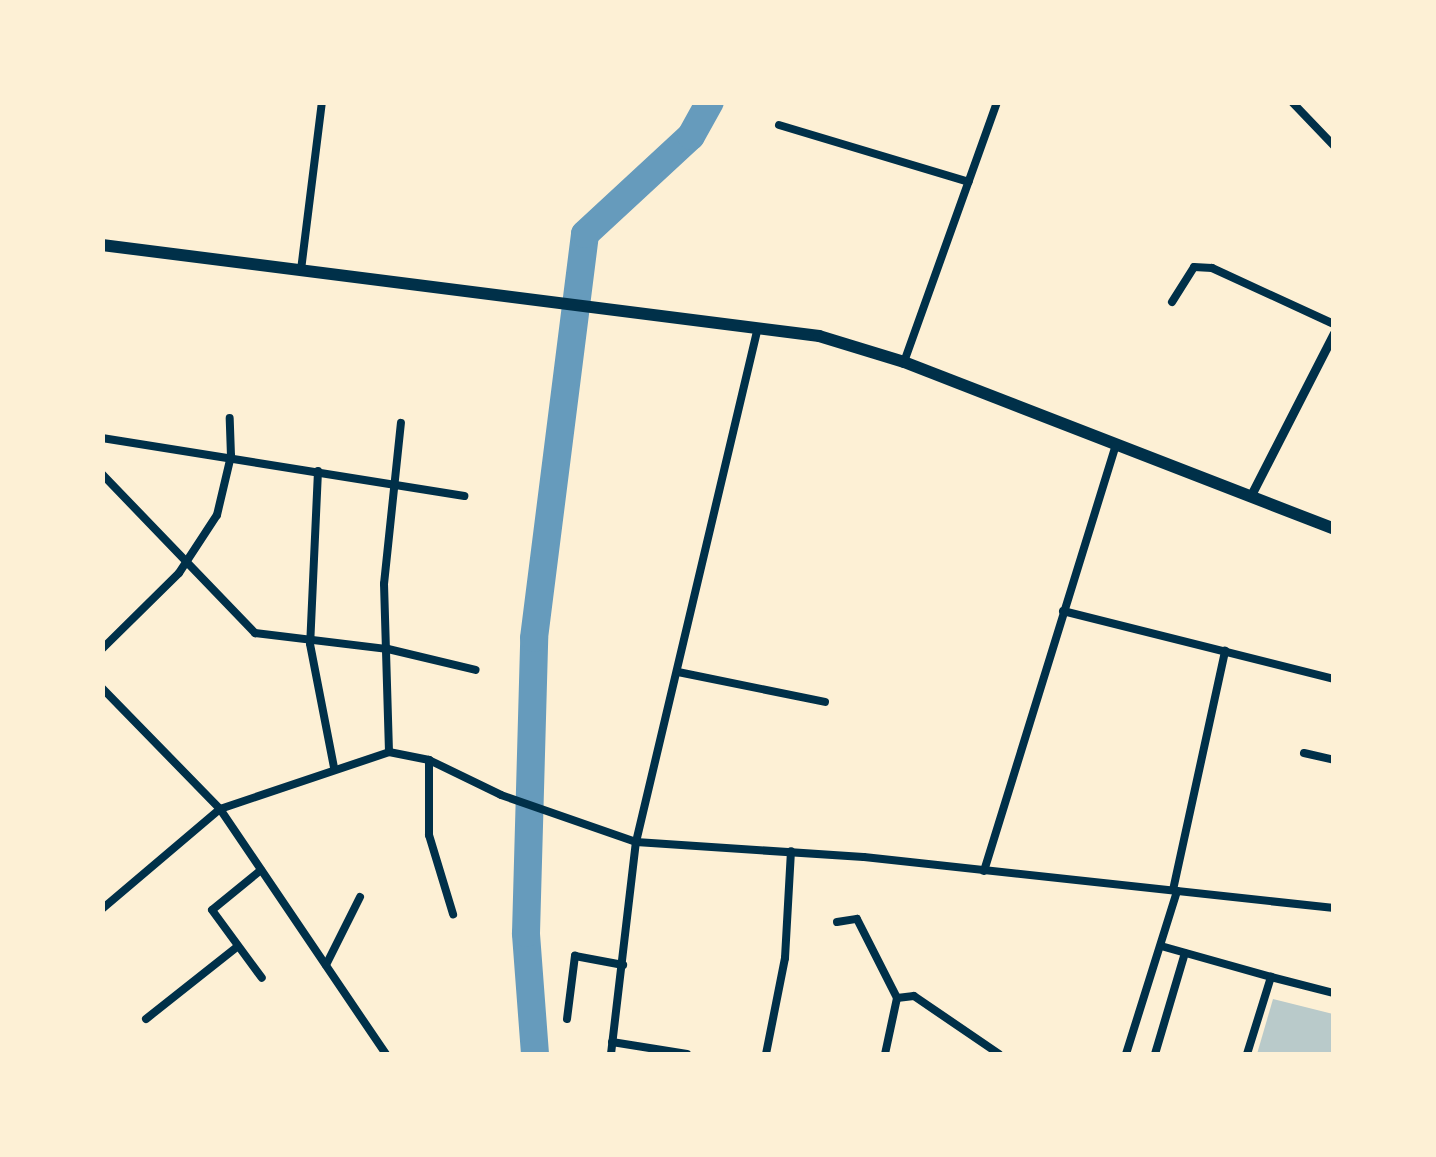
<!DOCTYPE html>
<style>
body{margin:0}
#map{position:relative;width:1436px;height:1157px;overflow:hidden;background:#fdf0d5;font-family:"Roboto Condensed",sans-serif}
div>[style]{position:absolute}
.green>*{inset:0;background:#b9caca}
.river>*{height:28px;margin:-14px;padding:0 14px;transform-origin:14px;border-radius:14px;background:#669bbc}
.minor>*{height:8px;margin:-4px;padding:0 4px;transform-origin:4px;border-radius:4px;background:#003049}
.tertiary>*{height:9px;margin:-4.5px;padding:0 4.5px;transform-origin:4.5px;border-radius:4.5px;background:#003049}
.trunk>*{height:12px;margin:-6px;padding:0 6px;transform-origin:6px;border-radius:6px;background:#003049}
span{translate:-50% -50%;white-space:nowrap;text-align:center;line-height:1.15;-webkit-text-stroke:10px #fdf0d5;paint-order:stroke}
.frame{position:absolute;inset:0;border:105px solid #fdf0d5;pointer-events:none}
</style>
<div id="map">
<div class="green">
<i style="clip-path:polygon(1273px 999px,1333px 1014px,1333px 1054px,1257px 1054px)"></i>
</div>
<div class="river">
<i style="left:535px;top:1054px;width:121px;rotate:-94.3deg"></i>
<i style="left:526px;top:933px;width:295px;rotate:-88.4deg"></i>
<i style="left:534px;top:638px;width:407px;rotate:-82.8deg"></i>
<i style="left:585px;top:234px;width:144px;rotate:-42.8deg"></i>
<i style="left:691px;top:136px;width:39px;rotate:-61deg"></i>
</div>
<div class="minor">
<i style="left:1292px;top:102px;width:61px;rotate:46.3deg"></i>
<i style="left:779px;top:125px;width:198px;rotate:16.7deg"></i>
<i style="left:301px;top:270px;width:169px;rotate:-82.9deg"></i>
<i style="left:1172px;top:302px;width:41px;rotate:-57.8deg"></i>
<i style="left:1194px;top:267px;width:18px;rotate:3deg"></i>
<i style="left:1212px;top:268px;width:134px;rotate:24.7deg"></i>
<i style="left:904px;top:362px;width:276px;rotate:-70.3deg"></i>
<i style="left:102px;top:438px;width:367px;rotate:9.1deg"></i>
<i style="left:318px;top:471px;width:173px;rotate:92.6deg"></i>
<i style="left:310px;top:644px;width:125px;rotate:79deg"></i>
<i style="left:102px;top:474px;width:221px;rotate:46.1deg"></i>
<i style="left:255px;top:633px;width:134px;rotate:6.9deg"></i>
<i style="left:388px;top:649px;width:90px;rotate:13.4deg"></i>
<i style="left:1063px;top:611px;width:279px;rotate:14.1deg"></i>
<i style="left:102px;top:649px;width:108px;rotate:-44.6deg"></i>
<i style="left:179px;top:573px;width:69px;rotate:-56.8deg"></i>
<i style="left:217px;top:515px;width:61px;rotate:-76.7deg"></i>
<i style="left:231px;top:456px;width:38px;rotate:-92deg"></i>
<i style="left:678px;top:672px;width:150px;rotate:11.5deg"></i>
<i style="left:102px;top:688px;width:169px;rotate:45.7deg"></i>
<i style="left:220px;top:809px;width:296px;rotate:55.9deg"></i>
<i style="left:389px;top:752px;width:168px;rotate:-91.7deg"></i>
<i style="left:384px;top:584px;width:162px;rotate:-84deg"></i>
<i style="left:1304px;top:753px;width:31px;rotate:13deg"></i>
<i style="left:429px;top:760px;width:75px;rotate:90deg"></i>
<i style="left:429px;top:835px;width:83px;rotate:73.1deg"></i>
<i style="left:261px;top:870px;width:63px;rotate:140.8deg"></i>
<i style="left:212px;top:910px;width:84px;rotate:53.7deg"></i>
<i style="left:984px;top:871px;width:447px;rotate:-72.8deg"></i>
<i style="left:1173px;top:890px;width:245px;rotate:-77.7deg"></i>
<i style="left:102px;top:909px;width:155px;rotate:-40.3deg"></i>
<i style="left:220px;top:809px;width:178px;rotate:-18.6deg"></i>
<i style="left:389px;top:752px;width:41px;rotate:11.3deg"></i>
<i style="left:429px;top:760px;width:80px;rotate:25.9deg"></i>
<i style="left:501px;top:795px;width:143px;rotate:19.2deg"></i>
<i style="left:636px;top:842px;width:228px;rotate:3.8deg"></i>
<i style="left:864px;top:857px;width:473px;rotate:6.2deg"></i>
<i style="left:837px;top:922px;width:20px;rotate:-9deg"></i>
<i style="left:857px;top:919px;width:89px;rotate:63.1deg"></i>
<i style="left:897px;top:998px;width:57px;rotate:102.1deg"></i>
<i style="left:1161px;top:946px;width:114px;rotate:15.7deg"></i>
<i style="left:326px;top:965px;width:76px;rotate:-63.4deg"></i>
<i style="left:897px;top:998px;width:17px;rotate:-7deg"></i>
<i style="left:914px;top:996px;width:103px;rotate:34.3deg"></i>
<i style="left:146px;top:1019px;width:117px;rotate:-38.4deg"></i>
<i style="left:567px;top:1019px;width:64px;rotate:-82.8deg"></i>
<i style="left:575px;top:956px;width:49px;rotate:10.6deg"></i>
<i style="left:612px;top:1042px;width:76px;rotate:9.1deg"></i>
<i style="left:611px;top:1054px;width:213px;rotate:-83.3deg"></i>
<i style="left:636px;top:842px;width:529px;rotate:-76.67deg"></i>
<i style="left:766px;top:1054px;width:98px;rotate:-78.8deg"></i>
<i style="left:785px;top:958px;width:107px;rotate:-86.8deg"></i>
<i style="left:1126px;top:1054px;width:171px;rotate:-72.6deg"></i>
<i style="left:1155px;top:1054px;width:105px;rotate:-73.5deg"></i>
<i style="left:1247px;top:1054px;width:81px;rotate:-72.7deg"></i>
<i style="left:1271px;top:977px;width:65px;rotate:14.3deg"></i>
</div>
<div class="tertiary">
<i style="left:1250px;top:497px;width:184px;rotate:-62.9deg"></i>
</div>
<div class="trunk">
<i style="left:102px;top:245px;width:723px;rotate:7.23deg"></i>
<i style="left:819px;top:336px;width:89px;rotate:17deg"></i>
<i style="left:904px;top:362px;width:461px;rotate:21.2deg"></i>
</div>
<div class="frame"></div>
</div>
